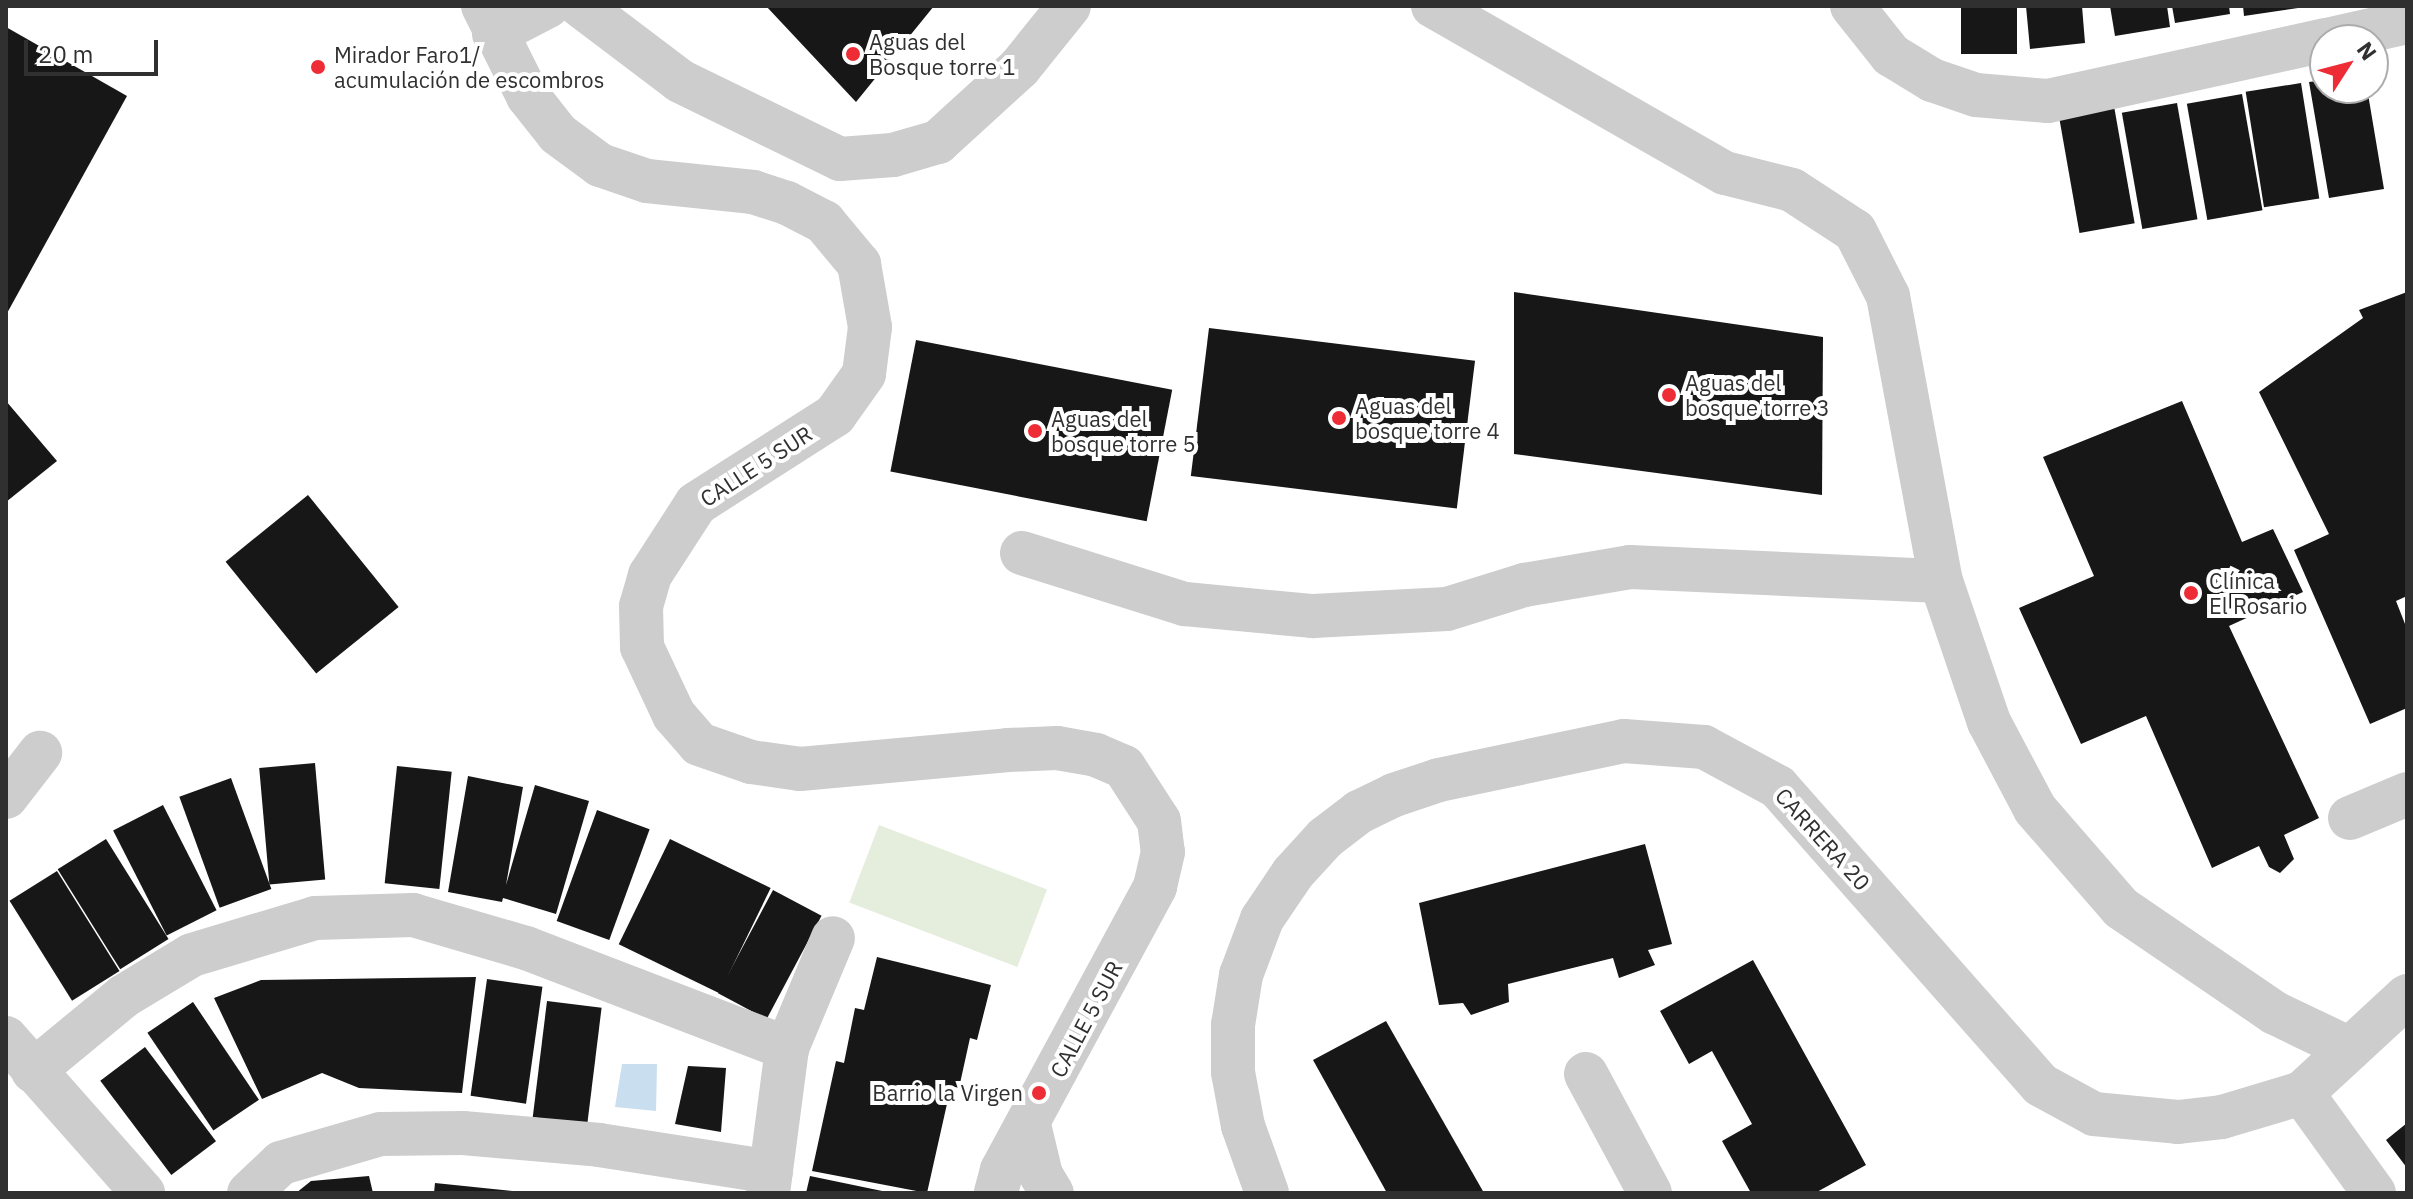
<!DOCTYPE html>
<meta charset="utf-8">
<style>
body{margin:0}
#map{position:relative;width:2413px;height:1199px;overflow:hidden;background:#fff;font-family:"IBM Plex Sans",sans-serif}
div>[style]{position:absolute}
.green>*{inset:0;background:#e5eddd;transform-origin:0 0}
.water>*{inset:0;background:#c9deee}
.building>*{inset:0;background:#171717;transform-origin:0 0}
.minor>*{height:44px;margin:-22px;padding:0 22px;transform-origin:22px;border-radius:22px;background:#cdcdcd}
.dots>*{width:22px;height:22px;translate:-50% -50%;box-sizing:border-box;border:4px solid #fff;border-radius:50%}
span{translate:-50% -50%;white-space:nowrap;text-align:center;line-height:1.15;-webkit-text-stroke:8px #fff;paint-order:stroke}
.poi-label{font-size:22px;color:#303030}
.left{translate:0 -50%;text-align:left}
.right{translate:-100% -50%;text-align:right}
.street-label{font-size:22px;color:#303030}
.frame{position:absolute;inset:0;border:8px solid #303030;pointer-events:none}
.north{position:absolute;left:2309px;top:24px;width:80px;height:80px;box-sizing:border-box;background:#fff;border:2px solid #acacac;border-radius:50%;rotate:54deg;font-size:22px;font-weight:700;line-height:32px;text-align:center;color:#303030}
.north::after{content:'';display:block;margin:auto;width:28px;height:36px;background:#ed2c36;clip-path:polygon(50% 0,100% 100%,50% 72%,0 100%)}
.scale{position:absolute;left:24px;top:40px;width:134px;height:36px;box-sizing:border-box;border:4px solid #303030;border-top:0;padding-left:10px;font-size:24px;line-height:28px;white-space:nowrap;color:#303030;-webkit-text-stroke:6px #fff;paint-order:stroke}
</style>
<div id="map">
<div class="green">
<i style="left:879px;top:825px;width:180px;height:83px;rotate:21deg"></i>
</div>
<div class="water">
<i style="clip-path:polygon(622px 1064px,657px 1064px,656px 1111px,615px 1107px)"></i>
</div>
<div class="building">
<i style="clip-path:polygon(766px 6px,934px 6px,856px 102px)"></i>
<i style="left:1961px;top:6px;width:56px;height:48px"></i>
<i style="clip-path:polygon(2026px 6px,2082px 6px,2085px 43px,2030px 49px)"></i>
<i style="clip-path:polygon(2110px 6px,2167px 6px,2170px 27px,2115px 36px)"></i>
<i style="clip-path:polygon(2172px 6px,2229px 6px,2230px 14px,2175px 23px)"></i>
<i style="clip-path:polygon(2243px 6px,2297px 6px,2298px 8px,2244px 16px)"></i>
<i style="clip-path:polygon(6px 27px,127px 96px,6px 315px)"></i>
<i style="clip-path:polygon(2325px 80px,2325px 88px,2367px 88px,2384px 189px,2329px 198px,2309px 82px)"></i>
<i style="left:2301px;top:83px;width:117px;height:56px;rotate:81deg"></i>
<i style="left:2242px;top:94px;width:118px;height:56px;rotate:80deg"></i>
<i style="left:2177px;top:103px;width:118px;height:56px;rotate:80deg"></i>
<i style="left:2114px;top:106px;width:119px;height:56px;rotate:80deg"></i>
<i style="clip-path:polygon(1514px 292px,1823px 337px,1822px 495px,1514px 454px)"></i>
<i style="clip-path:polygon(2407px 292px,2407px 596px,2396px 601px,2407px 629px,2407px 708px,2370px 724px,2294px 550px,2329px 534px,2259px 392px,2363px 318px,2359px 310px)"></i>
<i style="left:1209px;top:328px;width:268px;height:149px;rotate:7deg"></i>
<i style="left:916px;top:340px;width:261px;height:134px;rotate:11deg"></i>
<i style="clip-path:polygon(6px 401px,57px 461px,6px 502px)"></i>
<i style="clip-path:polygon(2182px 401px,2242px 542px,2273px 529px,2303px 592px,2229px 626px,2319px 818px,2284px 835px,2294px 859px,2280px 873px,2269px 867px,2259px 846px,2212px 868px,2146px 716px,2081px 744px,2019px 608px,2094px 576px,2043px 457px)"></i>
<i style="left:308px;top:495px;width:144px;height:106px;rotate:51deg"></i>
<i style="left:315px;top:763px;width:117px;height:56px;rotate:85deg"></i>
<i style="left:397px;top:766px;width:55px;height:118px;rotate:6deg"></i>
<i style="clip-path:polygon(468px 776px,523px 787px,506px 885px,535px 785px,589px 801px,556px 914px,503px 898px,502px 902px,448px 892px)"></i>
<i style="left:231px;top:778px;width:118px;height:55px;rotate:70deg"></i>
<i style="left:163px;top:805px;width:118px;height:56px;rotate:63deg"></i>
<i style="left:597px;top:810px;width:56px;height:118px;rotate:20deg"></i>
<i style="left:106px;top:839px;width:118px;height:57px;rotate:58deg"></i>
<i style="left:670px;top:839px;width:112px;height:117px;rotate:26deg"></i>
<i style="clip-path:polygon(1645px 844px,1672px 944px,1648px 950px,1655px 965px,1619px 978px,1613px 958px,1508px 984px,1509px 1002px,1471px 1015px,1463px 1003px,1439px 1005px,1419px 903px)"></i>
<i style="left:57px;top:871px;width:118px;height:56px;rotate:58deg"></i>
<i style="left:773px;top:890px;width:55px;height:117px;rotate:28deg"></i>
<i style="clip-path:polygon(877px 957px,991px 985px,977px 1040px,970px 1038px,959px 1088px,951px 1086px,927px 1193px,812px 1171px,836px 1061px,844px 1063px,855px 1008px,864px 1010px)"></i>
<i style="clip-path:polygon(1753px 960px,1866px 1165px,1815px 1193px,1751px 1193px,1722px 1141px,1752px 1124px,1712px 1051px,1689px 1064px,1660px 1011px)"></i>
<i style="clip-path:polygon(476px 977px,462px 1093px,359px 1088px,322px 1073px,262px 1099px,214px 998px,261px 980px)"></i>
<i style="left:487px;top:979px;width:56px;height:118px;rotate:8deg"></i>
<i style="left:547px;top:1001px;width:55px;height:117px;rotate:7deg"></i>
<i style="left:193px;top:1002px;width:118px;height:55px;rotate:56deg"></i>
<i style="clip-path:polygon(1386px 1021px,1484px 1193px,1387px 1193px,1313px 1060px)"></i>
<i style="left:145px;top:1047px;width:118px;height:56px;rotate:53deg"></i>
<i style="clip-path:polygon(688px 1066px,726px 1068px,721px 1132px,675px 1124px)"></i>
<i style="clip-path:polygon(2407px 1123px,2407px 1168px,2386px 1140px)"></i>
<i style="clip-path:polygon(369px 1176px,373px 1193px,296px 1193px,311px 1181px)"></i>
<i style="clip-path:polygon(810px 1176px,887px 1192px,887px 1193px,806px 1193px)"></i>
<i style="clip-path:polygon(435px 1183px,512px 1191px,512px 1193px,434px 1193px)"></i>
</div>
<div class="minor">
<i style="left:483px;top:6px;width:101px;rotate:63.4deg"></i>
<i style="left:528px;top:96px;width:48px;rotate:51.7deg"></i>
<i style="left:558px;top:134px;width:52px;rotate:36.4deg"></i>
<i style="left:600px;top:165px;width:50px;rotate:18.8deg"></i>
<i style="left:647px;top:181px;width:107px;rotate:5.9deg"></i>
<i style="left:753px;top:192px;width:36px;rotate:18deg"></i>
<i style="left:787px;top:203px;width:42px;rotate:27.2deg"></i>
<i style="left:824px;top:222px;width:55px;rotate:50.2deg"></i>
<i style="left:859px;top:264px;width:64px;rotate:80.1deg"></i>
<i style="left:870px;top:327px;width:47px;rotate:97.3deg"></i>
<i style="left:864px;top:374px;width:50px;rotate:125.3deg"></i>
<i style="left:835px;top:415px;width:165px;rotate:147.4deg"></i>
<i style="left:696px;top:504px;width:85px;rotate:122.9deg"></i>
<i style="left:650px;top:575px;width:32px;rotate:106deg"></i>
<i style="left:641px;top:606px;width:41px;rotate:88.6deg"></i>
<i style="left:642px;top:647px;width:75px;rotate:64.8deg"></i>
<i style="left:674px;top:715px;width:38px;rotate:49deg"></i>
<i style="left:699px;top:744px;width:55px;rotate:19.1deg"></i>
<i style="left:751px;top:762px;width:49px;rotate:8.1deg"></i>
<i style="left:800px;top:769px;width:209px;rotate:-5.2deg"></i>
<i style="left:1008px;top:750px;width:49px;rotate:-2.3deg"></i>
<i style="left:1057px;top:748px;width:40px;rotate:10deg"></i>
<i style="left:1096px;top:755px;width:30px;rotate:23deg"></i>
<i style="left:1124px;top:767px;width:64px;rotate:57.1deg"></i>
<i style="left:1159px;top:821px;width:31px;rotate:83deg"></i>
<i style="left:1163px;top:852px;width:36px;rotate:103deg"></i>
<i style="left:1155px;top:887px;width:322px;rotate:118.4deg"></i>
<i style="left:1002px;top:1170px;width:24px;rotate:105deg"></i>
<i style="left:581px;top:6px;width:124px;rotate:37.1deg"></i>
<i style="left:680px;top:81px;width:178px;rotate:26deg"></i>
<i style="left:840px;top:159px;width:53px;rotate:-4.3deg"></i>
<i style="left:893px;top:155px;width:47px;rotate:-16.1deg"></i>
<i style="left:938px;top:142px;width:111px;rotate:-42.4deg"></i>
<i style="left:1020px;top:67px;width:78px;rotate:-51.2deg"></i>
<i style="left:1433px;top:6px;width:336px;rotate:29.8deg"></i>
<i style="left:1725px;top:173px;width:69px;rotate:14.2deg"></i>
<i style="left:1792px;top:190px;width:75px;rotate:33.1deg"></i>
<i style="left:1855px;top:231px;width:73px;rotate:63.1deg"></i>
<i style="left:1888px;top:296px;width:290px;rotate:79.5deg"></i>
<i style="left:1941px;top:581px;width:149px;rotate:71.2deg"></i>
<i style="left:1989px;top:722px;width:98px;rotate:62.1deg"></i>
<i style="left:2035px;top:809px;width:131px;rotate:49deg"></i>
<i style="left:2121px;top:908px;width:186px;rotate:34.3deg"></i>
<i style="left:2275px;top:1013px;width:83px;rotate:25.6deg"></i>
<i style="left:1852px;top:6px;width:63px;rotate:51.5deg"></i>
<i style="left:1891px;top:55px;width:48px;rotate:31.4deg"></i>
<i style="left:1932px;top:80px;width:46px;rotate:18.8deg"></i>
<i style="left:1976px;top:95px;width:72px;rotate:4.8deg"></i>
<i style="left:2048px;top:101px;width:284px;rotate:-12.4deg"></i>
<i style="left:494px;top:34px;width:61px;rotate:-27.4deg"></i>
<i style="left:2327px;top:40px;width:82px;rotate:-12.7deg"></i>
<i style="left:1022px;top:553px;width:171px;rotate:17.4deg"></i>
<i style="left:1185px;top:604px;width:129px;rotate:5.4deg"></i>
<i style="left:1313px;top:616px;width:134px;rotate:-3deg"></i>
<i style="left:1447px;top:609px;width:81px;rotate:-17.3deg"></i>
<i style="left:1524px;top:585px;width:108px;rotate:-9.6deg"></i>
<i style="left:1630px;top:567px;width:311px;rotate:2.6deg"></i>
<i style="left:6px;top:797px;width:56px;rotate:-52.3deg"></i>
<i style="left:2350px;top:818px;width:62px;rotate:-22.8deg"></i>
<i style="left:6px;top:1038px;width:207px;rotate:48.5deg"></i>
<i style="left:33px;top:1071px;width:118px;rotate:-39.5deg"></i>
<i style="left:124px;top:996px;width:79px;rotate:-31.1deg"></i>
<i style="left:192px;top:955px;width:128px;rotate:-16.7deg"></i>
<i style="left:315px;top:918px;width:98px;rotate:-1.8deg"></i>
<i style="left:413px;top:915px;width:118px;rotate:16.3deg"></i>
<i style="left:526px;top:948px;width:280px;rotate:21deg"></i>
<i style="left:1586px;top:1074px;width:135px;rotate:61.7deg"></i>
<i style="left:2302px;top:1093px;width:123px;rotate:54.2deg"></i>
<i style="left:1029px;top:1125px;width:51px;rotate:76.5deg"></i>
<i style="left:1041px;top:1175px;width:21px;rotate:59deg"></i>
<i style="left:249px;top:1193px;width:44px;rotate:-43.2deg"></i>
<i style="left:281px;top:1163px;width:104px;rotate:-16.2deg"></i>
<i style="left:381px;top:1134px;width:82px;rotate:-0.7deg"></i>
<i style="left:463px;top:1133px;width:137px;rotate:5deg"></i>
<i style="left:599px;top:1145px;width:174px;rotate:8.9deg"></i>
<i style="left:768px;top:1193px;width:146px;rotate:-82.5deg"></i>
<i style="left:787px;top:1048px;width:119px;rotate:-67.3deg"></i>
<i style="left:1267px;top:1193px;width:71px;rotate:-109.7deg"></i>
<i style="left:1243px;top:1126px;width:55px;rotate:-100.5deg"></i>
<i style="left:1233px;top:1072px;width:47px;rotate:-90deg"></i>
<i style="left:1233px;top:1025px;width:51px;rotate:-80.9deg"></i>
<i style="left:1241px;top:975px;width:60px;rotate:-69.4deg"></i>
<i style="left:1262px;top:919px;width:55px;rotate:-56deg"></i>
<i style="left:1293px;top:873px;width:47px;rotate:-47.6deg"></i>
<i style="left:1325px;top:838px;width:43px;rotate:-37.4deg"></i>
<i style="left:1359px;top:812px;width:39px;rotate:-26deg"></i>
<i style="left:1394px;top:795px;width:47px;rotate:-18.4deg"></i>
<i style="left:1439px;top:780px;width:189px;rotate:-11.9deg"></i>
<i style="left:1624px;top:741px;width:80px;rotate:4.3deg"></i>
<i style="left:1704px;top:747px;width:84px;rotate:28.4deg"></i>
<i style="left:1778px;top:787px;width:397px;rotate:48.6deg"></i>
<i style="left:2041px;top:1085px;width:60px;rotate:28.7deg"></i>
<i style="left:2094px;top:1114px;width:84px;rotate:5.4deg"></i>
<i style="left:2178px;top:1122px;width:44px;rotate:-6.5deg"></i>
<i style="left:2222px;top:1117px;width:84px;rotate:-16.7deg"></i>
<i style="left:2302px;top:1093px;width:143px;rotate:-42.7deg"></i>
</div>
<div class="dots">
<i style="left:853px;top:54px;background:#ed2c36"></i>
<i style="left:318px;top:67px;background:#ed2c36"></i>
<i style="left:1669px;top:395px;background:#ed2c36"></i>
<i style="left:1339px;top:418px;background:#ed2c36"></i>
<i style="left:1035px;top:431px;background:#ed2c36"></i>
<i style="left:2191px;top:593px;background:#ed2c36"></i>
<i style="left:1039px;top:1093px;background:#ed2c36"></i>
</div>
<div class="poi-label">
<span class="left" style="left:869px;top:54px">Aguas del<br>Bosque torre 1</span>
<span class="left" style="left:334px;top:67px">Mirador Faro1/<br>acumulación de escombros</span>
<span class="left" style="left:1685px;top:395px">Aguas del<br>bosque torre 3</span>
<span class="left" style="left:1355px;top:418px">Aguas del<br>bosque torre 4</span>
<span class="left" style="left:1051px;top:431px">Aguas del<br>bosque torre 5</span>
<span class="left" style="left:2209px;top:593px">Clínica<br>El Rosario</span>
<span class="right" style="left:1023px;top:1093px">Barrio la Virgen</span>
</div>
<div class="street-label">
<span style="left:756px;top:466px;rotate:-33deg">CALLE 5 SUR</span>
<span style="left:1823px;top:839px;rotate:48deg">CARRERA 20</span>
<span style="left:1086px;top:1019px;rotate:-62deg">CALLE 5 SUR</span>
</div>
<div class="frame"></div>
<div class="north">N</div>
<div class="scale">20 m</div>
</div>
